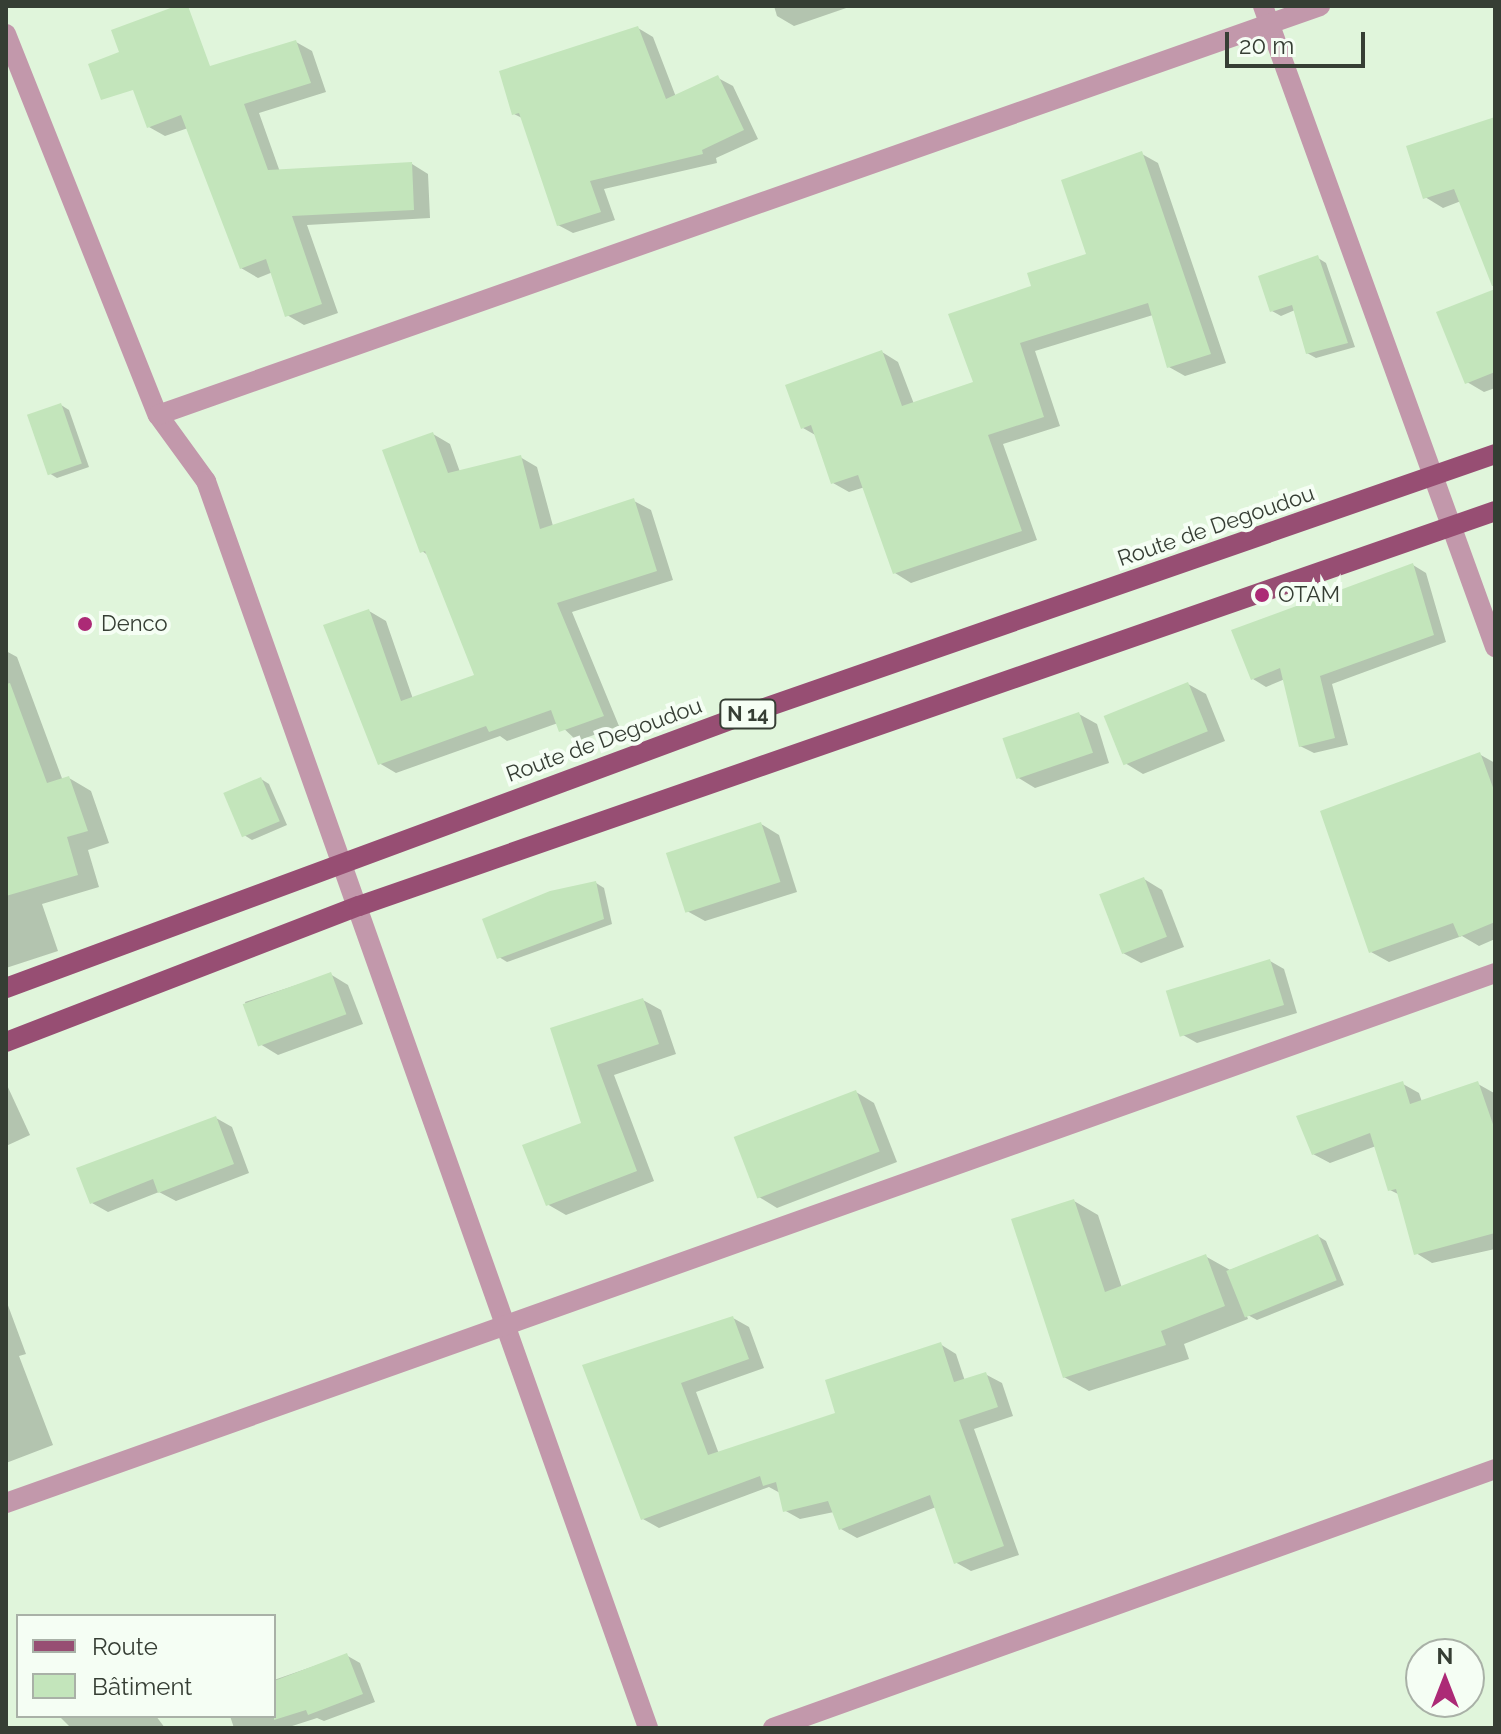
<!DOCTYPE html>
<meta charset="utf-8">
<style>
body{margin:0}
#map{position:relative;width:1501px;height:1734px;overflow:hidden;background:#e0f5db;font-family:Raleway,sans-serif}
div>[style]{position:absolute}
.shadow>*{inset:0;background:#0003}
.building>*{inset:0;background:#c3e5bb;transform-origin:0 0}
.minor>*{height:20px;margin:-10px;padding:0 10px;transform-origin:10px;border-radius:10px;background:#c298ab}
.major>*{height:20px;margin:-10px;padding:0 10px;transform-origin:10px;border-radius:10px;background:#974e73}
.dots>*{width:22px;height:22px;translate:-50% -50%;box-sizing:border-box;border:4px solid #f5fef4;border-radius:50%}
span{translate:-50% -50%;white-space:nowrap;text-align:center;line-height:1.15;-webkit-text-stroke:8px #f5fef4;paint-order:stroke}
.shield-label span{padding:2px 6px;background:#f5fef4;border:2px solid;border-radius:6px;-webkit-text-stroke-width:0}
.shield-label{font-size:20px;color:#363e34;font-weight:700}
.street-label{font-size:22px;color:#363e34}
.poi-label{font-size:22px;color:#363e34}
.left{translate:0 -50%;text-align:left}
.frame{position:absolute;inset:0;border:8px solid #363e34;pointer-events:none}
.legend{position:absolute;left:16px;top:1614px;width:260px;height:104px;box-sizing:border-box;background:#f5fef4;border:2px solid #a9b1a7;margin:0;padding:10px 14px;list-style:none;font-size:24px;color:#363e34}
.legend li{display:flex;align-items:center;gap:16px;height:40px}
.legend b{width:40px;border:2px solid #a9b1a7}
.north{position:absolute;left:1405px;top:1638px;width:80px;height:80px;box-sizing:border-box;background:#f5fef4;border:2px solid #a9b1a7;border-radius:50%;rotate:0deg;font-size:22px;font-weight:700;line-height:32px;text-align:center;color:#363e34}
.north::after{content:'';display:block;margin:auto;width:28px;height:36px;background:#ac2a76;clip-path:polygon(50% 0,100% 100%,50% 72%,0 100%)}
.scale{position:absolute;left:1225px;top:32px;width:140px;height:36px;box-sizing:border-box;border:4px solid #363e34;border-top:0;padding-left:10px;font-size:24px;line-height:28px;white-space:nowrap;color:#363e34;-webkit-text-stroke:6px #f5fef4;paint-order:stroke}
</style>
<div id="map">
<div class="shadow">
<i style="clip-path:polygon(774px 6px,852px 6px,794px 26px,777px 16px)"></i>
<i style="clip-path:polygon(638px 28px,653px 37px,676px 97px,718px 78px,733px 86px,758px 139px,716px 158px,717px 163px,604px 189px,615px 220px,573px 233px,558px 225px,524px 119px,514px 114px)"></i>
<i style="clip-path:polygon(296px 42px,312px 51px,326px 92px,259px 113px,280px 172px,412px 164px,428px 174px,430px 218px,307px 225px,338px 313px,304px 325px,287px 315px,273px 272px,258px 278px,241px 268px,188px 128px,165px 136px,149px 127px)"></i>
<i style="clip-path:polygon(1495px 124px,1495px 289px,1461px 201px,1443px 208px,1425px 197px)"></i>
<i style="clip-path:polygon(1142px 154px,1158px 163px,1226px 363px,1185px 376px,1169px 367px,1153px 315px,1035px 351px,1060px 426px,1003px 444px,1037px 540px,911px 583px,895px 573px,865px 487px,849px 492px,833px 483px,817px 436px,803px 428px,882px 352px,898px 362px,914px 404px,976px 383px,1033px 287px,1088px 255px)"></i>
<i style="clip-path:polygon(1318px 258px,1326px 263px,1355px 347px,1316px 358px,1307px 353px,1295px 310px,1281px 316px,1272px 311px)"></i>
<i style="clip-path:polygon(1495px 291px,1495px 388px,1484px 392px,1467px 382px)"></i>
<i style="clip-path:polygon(61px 405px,69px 410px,89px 467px,57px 478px,49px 473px)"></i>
<i style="clip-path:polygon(433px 434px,450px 444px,460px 472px,520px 457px,537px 467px,553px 526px,634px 501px,651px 510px,673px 580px,572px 612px,619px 726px,577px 741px,558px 723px,507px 741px,500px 736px,396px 773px,379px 763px,369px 611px,386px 621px,413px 699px,477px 676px,429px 556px,422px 551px)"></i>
<i style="clip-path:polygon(1413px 565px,1426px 573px,1446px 642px,1332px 684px,1348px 745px,1314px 753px,1300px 746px,1285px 679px,1266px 687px,1253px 679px)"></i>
<i style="clip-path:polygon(6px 651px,17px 657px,63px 781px,69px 778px,91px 791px,109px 843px,88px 850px,99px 887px,42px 904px,58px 951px,6px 968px)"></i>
<i style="clip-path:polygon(1188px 684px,1206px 694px,1225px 741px,1143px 774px,1125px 763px)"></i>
<i style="clip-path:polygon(1079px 714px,1097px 724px,1109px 763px,1035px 788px,1017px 777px)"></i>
<i style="clip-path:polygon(1479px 754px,1495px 763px,1495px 939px,1479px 946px,1462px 936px,1389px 962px,1371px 952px)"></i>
<i style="clip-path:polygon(261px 779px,269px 784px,287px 825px,252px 840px,244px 835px)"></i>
<i style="clip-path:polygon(761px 824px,779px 835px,797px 892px,705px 921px,687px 911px)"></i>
<i style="clip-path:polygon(1144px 879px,1162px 890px,1184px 947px,1141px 963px,1123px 953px)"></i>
<i style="clip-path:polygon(596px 883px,604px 888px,612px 924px,507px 962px,499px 957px)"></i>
<i style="clip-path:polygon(1270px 961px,1284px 969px,1297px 1013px,1197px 1043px,1183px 1035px)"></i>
<i style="clip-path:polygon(330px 974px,348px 985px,363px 1024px,278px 1055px,260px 1044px,245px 1002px)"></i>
<i style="clip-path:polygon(643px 1000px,661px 1010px,676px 1054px,614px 1075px,654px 1181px,566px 1215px,547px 1204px,583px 1124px,553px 1029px)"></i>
<i style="clip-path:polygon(6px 1083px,30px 1135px,6px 1146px)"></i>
<i style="clip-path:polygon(1403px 1084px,1419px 1093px,1422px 1102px,1478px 1084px,1494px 1093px,1495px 1249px,1432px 1263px,1416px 1253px,1400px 1195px,1390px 1190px,1376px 1146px,1330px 1163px,1313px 1154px)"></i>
<i style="clip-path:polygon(856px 1092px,874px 1103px,897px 1162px,777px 1208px,759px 1197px)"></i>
<i style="clip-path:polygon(216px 1118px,232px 1127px,249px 1173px,176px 1201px,159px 1192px,108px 1212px,92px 1203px)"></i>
<i style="clip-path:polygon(1074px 1201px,1098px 1215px,1122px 1288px,1205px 1256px,1230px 1270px,1318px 1236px,1326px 1241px,1344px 1285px,1257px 1320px,1246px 1314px,1248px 1319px,1184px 1344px,1189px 1359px,1089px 1391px,1064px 1377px)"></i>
<i style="clip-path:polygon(6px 1300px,26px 1354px,19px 1356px,53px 1445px,6px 1463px)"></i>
<i style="clip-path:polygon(733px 1318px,749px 1327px,764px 1368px,696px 1392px,719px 1454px,838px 1414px,940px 1344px,956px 1354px,965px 1381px,985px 1374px,1002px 1383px,1013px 1416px,974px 1429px,1019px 1555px,971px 1571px,955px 1562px,936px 1507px,857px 1538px,841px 1529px,834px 1512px,800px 1519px,784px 1510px,780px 1493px,769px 1487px,659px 1528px,643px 1519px,585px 1366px)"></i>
<i style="clip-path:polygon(346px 1655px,360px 1663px,375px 1702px,324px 1721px,317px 1718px,286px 1728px,234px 1728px,230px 1716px,274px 1716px,274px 1680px)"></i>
<i style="clip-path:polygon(59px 1716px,156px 1716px,165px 1728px,71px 1728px)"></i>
</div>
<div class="building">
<i style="clip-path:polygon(176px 6px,188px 6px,210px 66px,296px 40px,311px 83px,244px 104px,268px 170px,412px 162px,414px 210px,292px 216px,322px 304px,285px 317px,266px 259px,240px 269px,181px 115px,147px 128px,133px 90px,101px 100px,88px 64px,119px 52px,111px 30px)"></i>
<i style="clip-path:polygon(638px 26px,666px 99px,718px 75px,744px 130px,702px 150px,703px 154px,590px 181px,601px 212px,557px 226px,519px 113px,512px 115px,499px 71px)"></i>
<i style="clip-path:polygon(1495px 117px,1495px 286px,1492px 286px,1454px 189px,1423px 199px,1406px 146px)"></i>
<i style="clip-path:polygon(1142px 151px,1211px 354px,1167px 368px,1148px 303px,1020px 343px,1044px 417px,988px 435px,1022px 531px,893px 574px,858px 475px,831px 484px,811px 425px,801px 429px,785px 385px,882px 350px,902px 406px,973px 382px,948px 314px,1031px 286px,1027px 273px,1086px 254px,1061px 180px)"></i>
<i style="clip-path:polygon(1318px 255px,1348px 343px,1306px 354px,1292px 305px,1270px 312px,1258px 276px)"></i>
<i style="clip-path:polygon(1495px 289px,1495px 372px,1465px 384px,1436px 312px)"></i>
<i style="left:61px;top:403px;width:64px;height:36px;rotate:71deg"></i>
<i style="clip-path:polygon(433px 432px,448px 473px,521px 455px,540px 529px,634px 498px,657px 571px,557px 603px,604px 716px,559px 732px,551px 710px,489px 732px,486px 726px,378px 765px,323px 625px,369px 609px,401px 701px,474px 675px,425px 551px,420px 553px,382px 450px)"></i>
<i style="clip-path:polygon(1413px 563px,1434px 635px,1320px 676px,1335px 738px,1299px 747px,1280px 668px,1251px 680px,1231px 630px)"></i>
<i style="left:1188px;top:682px;width:53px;height:91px;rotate:68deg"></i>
<i style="clip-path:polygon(10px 683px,47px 783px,69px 776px,88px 831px,67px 837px,78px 875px,6px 896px,6px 684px)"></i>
<i style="left:1079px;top:712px;width:43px;height:81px;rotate:71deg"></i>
<i style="clip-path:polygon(1480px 752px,1495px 793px,1495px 922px,1459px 937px,1453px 923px,1369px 953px,1320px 811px)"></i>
<i style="left:261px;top:777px;width:48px;height:41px;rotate:67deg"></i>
<i style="left:761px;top:822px;width:63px;height:100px;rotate:72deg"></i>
<i style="left:1144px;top:877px;width:64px;height:48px;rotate:69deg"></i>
<i style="clip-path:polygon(596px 881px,604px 919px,497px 959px,482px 919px,550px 891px)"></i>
<i style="left:1270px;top:959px;width:48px;height:109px;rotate:73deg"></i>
<i style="left:331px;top:972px;width:45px;height:94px;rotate:70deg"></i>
<i style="clip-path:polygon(643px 998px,659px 1044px,597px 1065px,637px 1171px,546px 1206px,522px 1145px,581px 1123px,550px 1028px)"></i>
<i style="clip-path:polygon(1403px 1081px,1410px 1104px,1478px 1081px,1495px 1130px,1495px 1233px,1414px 1255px,1396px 1189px,1388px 1191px,1370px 1133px,1312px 1155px,1296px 1116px)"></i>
<i style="left:856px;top:1090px;width:66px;height:131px;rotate:69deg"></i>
<i style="clip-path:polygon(216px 1116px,234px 1164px,158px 1193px,153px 1179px,90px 1204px,76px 1168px)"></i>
<i style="clip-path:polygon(1074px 1199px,1105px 1292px,1206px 1254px,1225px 1306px,1161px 1331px,1166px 1345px,1063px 1378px,1011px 1219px)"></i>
<i style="left:1318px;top:1234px;width:50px;height:99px;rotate:68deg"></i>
<i style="clip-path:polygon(733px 1316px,749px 1359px,681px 1383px,708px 1455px,835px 1413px,825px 1380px,941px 1342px,954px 1382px,986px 1372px,998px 1407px,959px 1420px,1004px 1546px,954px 1564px,930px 1495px,839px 1530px,828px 1501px,783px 1512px,776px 1482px,763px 1486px,760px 1476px,641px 1520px,582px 1365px)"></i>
<i style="clip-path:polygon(347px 1653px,363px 1694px,308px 1715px,306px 1710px,274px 1720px,274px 1681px)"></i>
</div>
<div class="minor">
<i style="left:1263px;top:6px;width:682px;rotate:70.1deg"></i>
<i style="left:6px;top:34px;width:410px;rotate:68.3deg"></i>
<i style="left:158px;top:415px;width:82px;rotate:54deg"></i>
<i style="left:206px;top:481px;width:1323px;rotate:70.48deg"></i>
<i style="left:158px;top:415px;width:1232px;rotate:-19.39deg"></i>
<i style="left:6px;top:1503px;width:1581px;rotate:-19.59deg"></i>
<i style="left:773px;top:1728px;width:767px;rotate:-19.73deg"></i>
</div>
<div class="major">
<i style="left:6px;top:988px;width:787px;rotate:-20.3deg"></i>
<i style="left:744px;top:715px;width:795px;rotate:-19.16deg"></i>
<i style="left:6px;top:1042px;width:378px;rotate:-21.1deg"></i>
<i style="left:359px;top:906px;width:1203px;rotate:-19.17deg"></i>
</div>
<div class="dots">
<i style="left:1262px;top:595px;background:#ac2a76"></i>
<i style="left:85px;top:624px;background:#ac2a76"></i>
</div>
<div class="shield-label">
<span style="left:748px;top:714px">N 14</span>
</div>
<div class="street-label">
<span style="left:1216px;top:526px;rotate:-19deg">Route de Degoudou</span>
<span style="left:604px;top:740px;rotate:-20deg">Route de Degoudou</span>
</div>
<div class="poi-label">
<span class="left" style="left:1278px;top:595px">OTAM</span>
<span class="left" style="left:101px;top:624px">Denco</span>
</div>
<div class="frame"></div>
<ul class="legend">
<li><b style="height:10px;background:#974e73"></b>Route</li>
<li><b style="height:22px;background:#c3e5bb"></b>Bâtiment</li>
</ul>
<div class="north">N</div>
<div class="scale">20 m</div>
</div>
